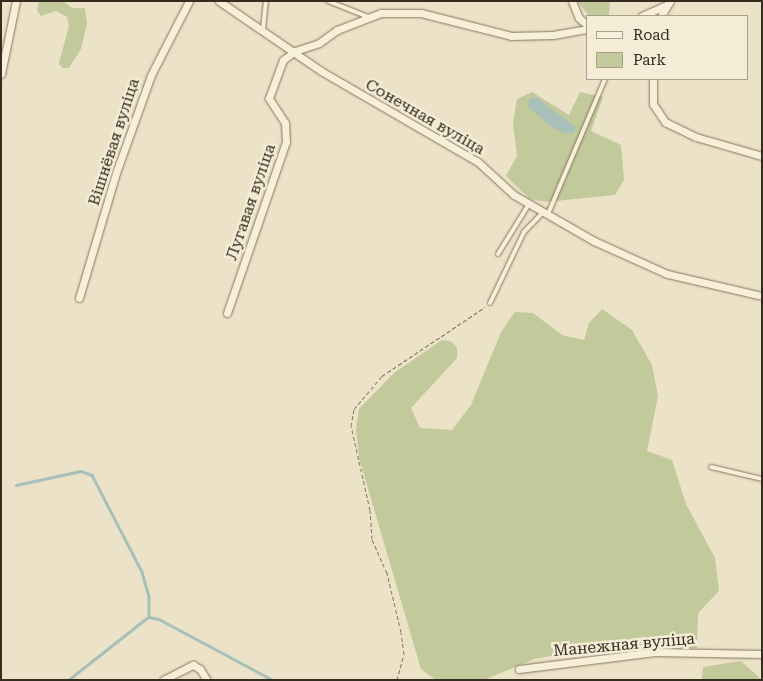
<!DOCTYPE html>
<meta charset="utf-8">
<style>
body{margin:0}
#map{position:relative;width:763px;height:681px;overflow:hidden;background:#ece2c7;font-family:"Roboto Serif",serif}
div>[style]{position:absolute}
.green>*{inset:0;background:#c2c99b}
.water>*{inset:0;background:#a8c0ba}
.stream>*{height:2.5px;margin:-1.25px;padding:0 1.25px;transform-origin:1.25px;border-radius:1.25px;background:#a8c0ba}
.path>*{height:1px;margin-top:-0.5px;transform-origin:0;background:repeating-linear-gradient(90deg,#86755d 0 4px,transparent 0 6.5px)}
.roads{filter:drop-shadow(0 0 1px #86755d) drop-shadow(0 0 1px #86755d)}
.service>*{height:4px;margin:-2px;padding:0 2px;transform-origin:2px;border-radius:2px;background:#f7efd9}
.minor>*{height:7px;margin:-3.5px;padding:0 3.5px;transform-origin:3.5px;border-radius:3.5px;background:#f7efd9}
span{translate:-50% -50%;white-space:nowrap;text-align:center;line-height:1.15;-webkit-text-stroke:5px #f4ecd6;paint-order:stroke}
.street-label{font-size:16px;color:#372c20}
.frame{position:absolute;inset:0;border:2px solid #372c20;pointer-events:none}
.legend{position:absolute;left:586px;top:15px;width:162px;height:65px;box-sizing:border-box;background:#f4ecd6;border:1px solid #a89f8d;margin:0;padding:6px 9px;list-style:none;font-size:15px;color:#372c20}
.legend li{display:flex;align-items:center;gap:10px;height:25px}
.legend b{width:25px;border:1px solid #a89f8d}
</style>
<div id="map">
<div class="green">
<i style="clip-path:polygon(39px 1px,63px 1px,72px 8px,85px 8px,87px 24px,81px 49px,69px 68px,62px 68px,59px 63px,69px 26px,67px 17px,56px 11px,41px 16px,37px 10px)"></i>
<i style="clip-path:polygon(577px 1px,610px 1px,609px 16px,589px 16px)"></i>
<i style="clip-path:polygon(532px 92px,569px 115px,580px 92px,603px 97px,591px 131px,621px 145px,624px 180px,615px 195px,546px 202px,530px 199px,506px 176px,517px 156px,513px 123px,517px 99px)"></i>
<i style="clip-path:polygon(602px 309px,632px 330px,652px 365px,658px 396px,647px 451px,672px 460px,686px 504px,715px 558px,719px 591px,698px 613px,697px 648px,579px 651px,534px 659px,484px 680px,436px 680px,421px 669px,359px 458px,356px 429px,359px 409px,394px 373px,442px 340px,451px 341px,457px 348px,457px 358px,411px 408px,420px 428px,452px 430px,471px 405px,501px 332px,515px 312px,533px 313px,562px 335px,584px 340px,589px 323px)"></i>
<i style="clip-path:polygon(741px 661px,762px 680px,702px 680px,703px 667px)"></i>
</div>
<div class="water">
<i style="clip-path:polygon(530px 98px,537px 98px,571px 124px,576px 128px,574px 133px,564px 133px,552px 127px,528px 107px)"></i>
</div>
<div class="stream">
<i style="left:16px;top:485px;width:66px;rotate:-12.2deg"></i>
<i style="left:81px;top:471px;width:12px;rotate:20deg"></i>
<i style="left:92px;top:475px;width:109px;rotate:62.7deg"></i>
<i style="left:142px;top:572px;width:26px;rotate:74deg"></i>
<i style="left:149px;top:597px;width:20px;rotate:90deg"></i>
<i style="left:149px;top:617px;width:102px;rotate:141.8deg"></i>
<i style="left:149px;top:617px;width:10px;rotate:11deg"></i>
<i style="left:159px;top:619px;width:129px;rotate:28.2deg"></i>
</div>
<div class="path">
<i style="left:397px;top:680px;width:27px;rotate:-75deg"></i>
<i style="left:404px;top:654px;width:22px;rotate:-98deg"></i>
<i style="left:401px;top:632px;width:61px;rotate:-103.3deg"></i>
<i style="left:387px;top:573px;width:37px;rotate:-114deg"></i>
<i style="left:372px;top:539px;width:29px;rotate:-94deg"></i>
<i style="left:370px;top:510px;width:86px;rotate:-102.7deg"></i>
<i style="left:351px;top:426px;width:17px;rotate:-80deg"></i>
<i style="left:354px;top:409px;width:43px;rotate:-49.7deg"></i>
<i style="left:382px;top:376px;width:124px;rotate:-33.8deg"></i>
</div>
<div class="roads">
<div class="service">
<i style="left:328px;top:1px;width:41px;rotate:21.5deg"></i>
<i style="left:263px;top:29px;width:28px;rotate:-84deg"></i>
<i style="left:548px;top:214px;width:147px;rotate:-67.1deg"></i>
<i style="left:498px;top:254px;width:59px;rotate:-58.2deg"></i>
<i style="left:490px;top:303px;width:79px;rotate:-64.4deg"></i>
<i style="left:524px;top:232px;width:28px;rotate:-46deg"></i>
<i style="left:711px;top:467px;width:52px;rotate:13.2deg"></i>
</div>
<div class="minor">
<i style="left:219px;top:1px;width:124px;rotate:34.5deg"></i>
<i style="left:321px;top:71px;width:181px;rotate:30.1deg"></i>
<i style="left:478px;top:162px;width:49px;rotate:42.5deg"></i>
<i style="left:514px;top:195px;width:92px;rotate:29.9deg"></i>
<i style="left:594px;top:241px;width:80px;rotate:24.3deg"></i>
<i style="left:667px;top:274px;width:98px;rotate:13deg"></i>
<i style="left:572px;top:1px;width:18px;rotate:68deg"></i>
<i style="left:579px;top:18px;width:11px;rotate:41deg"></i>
<i style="left:642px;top:16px;width:27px;rotate:-24deg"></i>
<i style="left:661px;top:16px;width:17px;rotate:-59deg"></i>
<i style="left:1px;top:74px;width:75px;rotate:-78.4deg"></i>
<i style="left:653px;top:79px;width:25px;rotate:90deg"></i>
<i style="left:653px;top:104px;width:22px;rotate:56deg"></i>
<i style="left:665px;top:122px;width:34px;rotate:26deg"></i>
<i style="left:696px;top:137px;width:69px;rotate:16.1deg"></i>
<i style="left:79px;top:298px;width:130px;rotate:-73.5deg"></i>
<i style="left:116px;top:173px;width:104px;rotate:-70.3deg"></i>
<i style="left:151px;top:75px;width:83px;rotate:-62.8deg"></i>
<i style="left:227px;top:313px;width:181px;rotate:-71deg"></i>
<i style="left:286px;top:142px;width:19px;rotate:-93deg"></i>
<i style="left:285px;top:123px;width:30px;rotate:-123deg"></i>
<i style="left:269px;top:98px;width:40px;rotate:-69.8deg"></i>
<i style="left:283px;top:60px;width:15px;rotate:-37deg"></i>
<i style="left:295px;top:51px;width:25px;rotate:-18deg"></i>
<i style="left:319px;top:43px;width:22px;rotate:-36deg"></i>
<i style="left:337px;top:30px;width:47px;rotate:-21.1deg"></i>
<i style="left:381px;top:13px;width:40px"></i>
<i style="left:421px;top:13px;width:93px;rotate:14.3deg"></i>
<i style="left:511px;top:36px;width:42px;rotate:-1.4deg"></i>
<i style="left:553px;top:35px;width:35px;rotate:-10deg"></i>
<i style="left:519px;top:669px;width:137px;rotate:-7.1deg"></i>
<i style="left:655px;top:652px;width:107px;rotate:1.1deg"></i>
<i style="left:163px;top:680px;width:34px;rotate:-27deg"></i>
<i style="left:193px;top:665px;width:8px;rotate:30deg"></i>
<i style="left:200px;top:669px;width:13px;rotate:58deg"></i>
</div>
</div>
<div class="street-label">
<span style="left:425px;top:117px;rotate:30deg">Сонечная вуліца</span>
<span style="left:114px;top:142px;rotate:-72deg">Вішнёвая вуліца</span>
<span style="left:251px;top:202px;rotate:-71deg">Лугавая вуліца</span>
<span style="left:624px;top:645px;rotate:-5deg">Манежная вуліца</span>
</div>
<div class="frame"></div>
<ul class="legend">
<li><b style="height:6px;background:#f7efd9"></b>Road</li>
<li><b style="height:14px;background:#c2c99b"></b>Park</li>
</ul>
</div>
